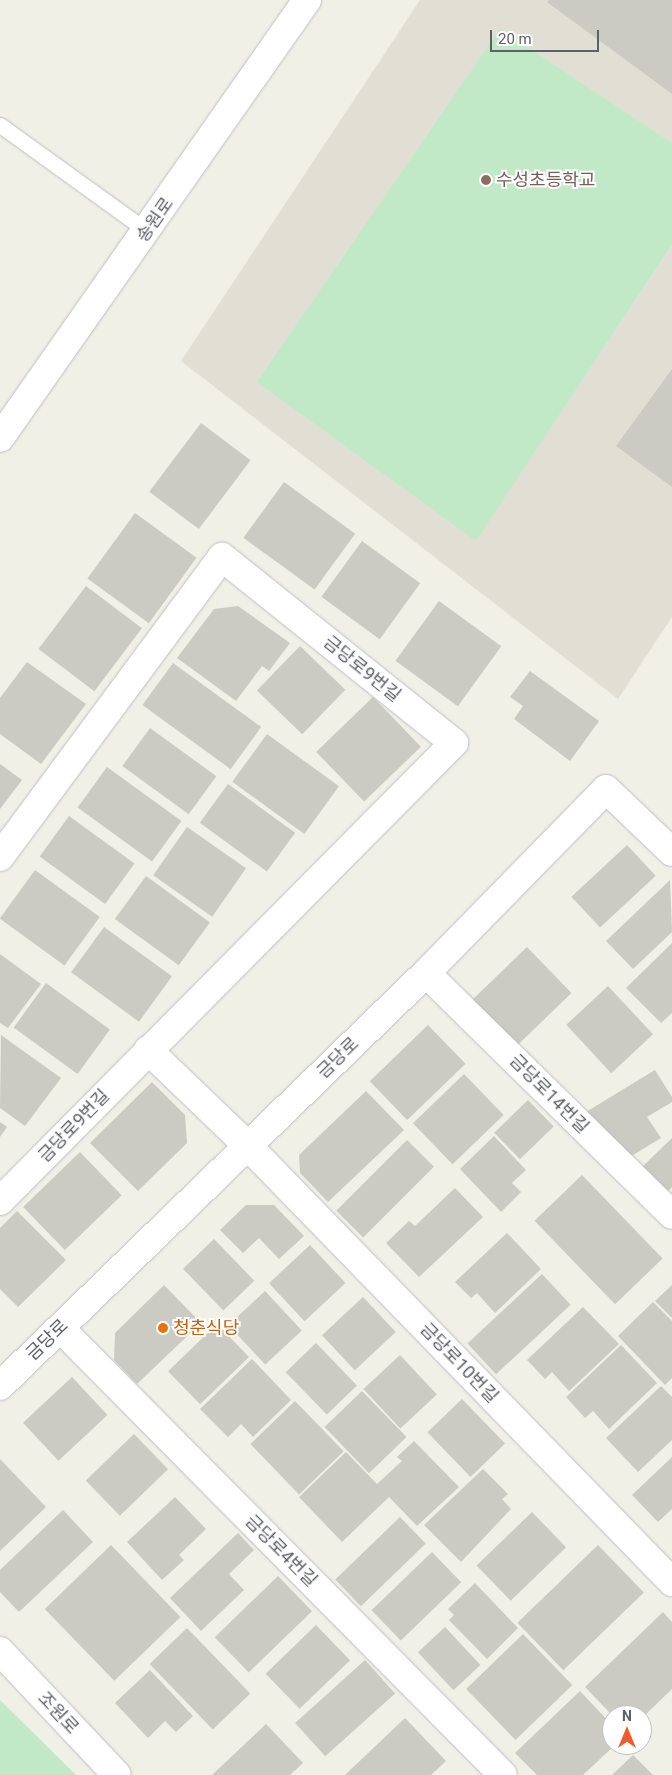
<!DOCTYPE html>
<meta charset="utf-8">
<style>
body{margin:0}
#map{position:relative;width:672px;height:1775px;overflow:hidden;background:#f0f0e6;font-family:Roboto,"Noto Sans KR",sans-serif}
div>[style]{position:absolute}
.education>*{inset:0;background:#e1dfd4}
.green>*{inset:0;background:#c1e9c8}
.building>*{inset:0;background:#cbcac3;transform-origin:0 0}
.roads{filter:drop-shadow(0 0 1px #bdbec5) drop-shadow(0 0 1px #bdbec5)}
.lane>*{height:15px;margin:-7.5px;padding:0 7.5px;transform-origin:7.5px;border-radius:7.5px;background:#fff}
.street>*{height:28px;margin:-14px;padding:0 14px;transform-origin:14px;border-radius:14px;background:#fff}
.secondary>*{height:28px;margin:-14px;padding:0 14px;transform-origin:14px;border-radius:14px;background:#fff}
.dots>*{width:14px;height:14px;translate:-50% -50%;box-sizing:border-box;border:2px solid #fff;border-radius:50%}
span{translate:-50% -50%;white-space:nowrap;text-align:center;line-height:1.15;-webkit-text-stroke:4px #fff;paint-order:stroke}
.education-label{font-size:18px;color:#785e54}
.left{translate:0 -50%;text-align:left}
.street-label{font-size:18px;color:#5d6067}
.food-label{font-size:18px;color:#c56008}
.north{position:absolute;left:602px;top:1705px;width:50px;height:50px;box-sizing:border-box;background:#fff;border:1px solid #bebfc2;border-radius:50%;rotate:0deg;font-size:14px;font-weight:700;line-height:20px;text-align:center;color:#5d6067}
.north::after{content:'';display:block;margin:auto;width:18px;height:22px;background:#f3592a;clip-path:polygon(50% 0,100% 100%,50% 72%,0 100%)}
.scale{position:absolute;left:490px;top:30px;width:109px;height:22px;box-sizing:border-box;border:2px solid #5d6067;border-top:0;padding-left:6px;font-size:15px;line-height:18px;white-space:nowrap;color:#5d6067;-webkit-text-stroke:4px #fff;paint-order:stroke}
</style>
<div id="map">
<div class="education">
<i style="clip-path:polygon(420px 0,672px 0,672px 617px,618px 699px,181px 361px)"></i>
</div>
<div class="green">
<i style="clip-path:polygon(500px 29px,672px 143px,672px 244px,476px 541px,257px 382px)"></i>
<i style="clip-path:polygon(0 1700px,76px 1775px,0 1775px)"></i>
</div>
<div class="building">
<i style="clip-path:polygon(549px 0,672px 0,672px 94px,547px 2px)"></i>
<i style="clip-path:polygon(672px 369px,672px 487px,616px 446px)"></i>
<i style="left:201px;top:423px;width:62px;height:86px;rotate:37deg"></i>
<i style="left:284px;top:482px;width:88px;height:69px;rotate:36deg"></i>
<i style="left:135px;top:513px;width:76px;height:81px;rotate:36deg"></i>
<i style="left:362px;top:541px;width:72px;height:69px;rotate:36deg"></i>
<i style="left:86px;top:586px;width:70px;height:79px;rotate:37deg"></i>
<i style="left:439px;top:601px;width:77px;height:74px;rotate:36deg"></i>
<i style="clip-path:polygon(238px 606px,290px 643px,269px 671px,262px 666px,236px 701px,177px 658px,214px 609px)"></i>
<i style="left:300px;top:646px;width:63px;height:62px;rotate:44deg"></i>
<i style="clip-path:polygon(27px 662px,86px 704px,41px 764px,0 734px,0 698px)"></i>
<i style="left:173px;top:663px;width:109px;height:52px;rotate:36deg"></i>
<i style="clip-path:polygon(530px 671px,599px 721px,570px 761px,514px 719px,523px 706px,510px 697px)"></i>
<i style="left:373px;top:697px;width:69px;height:79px;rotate:46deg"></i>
<i style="left:150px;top:728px;width:82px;height:47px;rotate:36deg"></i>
<i style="left:267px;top:734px;width:89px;height:59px;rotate:36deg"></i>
<i style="clip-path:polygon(0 764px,22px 780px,0 809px)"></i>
<i style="left:107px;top:767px;width:92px;height:50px;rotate:36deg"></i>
<i style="left:228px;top:784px;width:83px;height:48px;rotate:36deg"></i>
<i style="left:69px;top:816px;width:81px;height:50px;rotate:36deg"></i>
<i style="left:187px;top:827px;width:72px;height:59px;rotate:35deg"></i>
<i style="left:627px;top:845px;width:42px;height:76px;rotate:47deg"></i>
<i style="left:35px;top:870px;width:80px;height:60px;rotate:36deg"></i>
<i style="left:146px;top:876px;width:79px;height:53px;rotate:36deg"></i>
<i style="clip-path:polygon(670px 880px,672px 932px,633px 969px,606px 941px)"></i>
<i style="left:104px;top:927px;width:84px;height:56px;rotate:36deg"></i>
<i style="clip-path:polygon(672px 943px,672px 1013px,661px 1023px,626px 988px)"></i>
<i style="left:527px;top:947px;width:64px;height:81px;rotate:46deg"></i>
<i style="clip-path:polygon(0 954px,41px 984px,8px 1028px,0 1023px)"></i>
<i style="left:46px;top:983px;width:79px;height:55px;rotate:36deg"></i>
<i style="left:608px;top:986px;width:66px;height:57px;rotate:47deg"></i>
<i style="left:428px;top:1025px;width:54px;height:81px;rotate:46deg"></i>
<i style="clip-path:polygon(1px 1035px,61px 1078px,25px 1126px,0 1108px)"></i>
<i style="clip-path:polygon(655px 1070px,672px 1097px,672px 1102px,647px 1117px,661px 1138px,625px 1160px,586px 1112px)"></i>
<i style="left:464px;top:1074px;width:57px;height:71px;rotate:46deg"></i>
<i style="clip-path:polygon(152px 1082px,185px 1115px,187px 1143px,138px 1191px,90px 1143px)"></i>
<i style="clip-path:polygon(366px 1091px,404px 1130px,328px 1202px,300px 1173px,299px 1155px)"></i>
<i style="left:528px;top:1100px;width:37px;height:47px;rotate:46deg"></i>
<i style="clip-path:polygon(0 1122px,7px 1127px,0 1137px)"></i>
<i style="clip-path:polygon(494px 1136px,526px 1170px,512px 1183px,521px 1192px,501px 1212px,460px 1169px)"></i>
<i style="clip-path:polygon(672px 1138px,672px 1187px,667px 1192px,642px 1167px)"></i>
<i style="left:407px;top:1140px;width:38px;height:100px;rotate:45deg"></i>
<i style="left:80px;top:1152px;width:60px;height:79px;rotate:46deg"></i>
<i style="left:582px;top:1175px;width:116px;height:66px;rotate:46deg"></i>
<i style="clip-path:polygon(455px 1188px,483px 1217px,419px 1277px,386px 1243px,409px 1221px,415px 1226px)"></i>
<i style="clip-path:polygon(246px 1205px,274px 1205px,304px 1236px,279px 1259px,259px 1238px,243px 1253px,220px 1230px)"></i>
<i style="clip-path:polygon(17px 1211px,66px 1260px,18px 1307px,0 1289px,0 1228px)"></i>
<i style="clip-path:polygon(507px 1233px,541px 1269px,495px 1313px,477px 1293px,471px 1298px,455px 1282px)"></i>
<i style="left:214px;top:1239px;width:58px;height:43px;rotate:46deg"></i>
<i style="left:310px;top:1245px;width:52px;height:56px;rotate:47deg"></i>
<i style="left:542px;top:1274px;width:42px;height:102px;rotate:47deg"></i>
<i style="clip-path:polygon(164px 1285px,201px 1323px,137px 1384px,114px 1360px,115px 1333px)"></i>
<i style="clip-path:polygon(672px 1285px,672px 1318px,655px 1301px)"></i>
<i style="left:265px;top:1291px;width:54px;height:50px;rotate:47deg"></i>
<i style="left:363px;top:1297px;width:48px;height:56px;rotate:47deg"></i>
<i style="clip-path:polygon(653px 1302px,672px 1321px,672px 1378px,665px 1385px,618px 1336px)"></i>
<i style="clip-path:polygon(583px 1307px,619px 1344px,569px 1391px,552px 1372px,545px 1379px,527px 1360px)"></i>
<i style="left:217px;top:1324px;width:46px;height:68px;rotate:46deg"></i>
<i style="left:316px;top:1343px;width:59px;height:42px;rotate:46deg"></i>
<i style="clip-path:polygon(621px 1345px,657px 1383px,609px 1429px,593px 1411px,585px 1418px,566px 1397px)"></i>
<i style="left:400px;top:1355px;width:54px;height:50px;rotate:47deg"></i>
<i style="clip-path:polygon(252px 1359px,291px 1400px,253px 1437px,241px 1424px,228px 1437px,200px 1409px)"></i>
<i style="left:72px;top:1377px;width:52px;height:67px;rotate:47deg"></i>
<i style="clip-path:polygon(661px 1386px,672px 1397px,672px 1440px,638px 1472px,606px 1438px)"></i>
<i style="left:362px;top:1391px;width:64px;height:52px;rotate:46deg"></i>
<i style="left:462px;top:1399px;width:62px;height:48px;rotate:46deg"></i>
<i style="left:295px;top:1401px;width:70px;height:62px;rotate:46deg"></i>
<i style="left:134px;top:1434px;width:49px;height:67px;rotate:46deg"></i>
<i style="clip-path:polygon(414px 1441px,459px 1487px,417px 1526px,389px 1497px,342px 1542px,299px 1497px,346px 1452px,377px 1484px,402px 1461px,397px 1457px)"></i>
<i style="clip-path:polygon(672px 1457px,672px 1509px,658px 1522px,632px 1495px)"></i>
<i style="clip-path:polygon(0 1459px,46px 1507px,0 1551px)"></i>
<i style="clip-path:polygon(483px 1469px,508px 1494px,502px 1499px,511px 1509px,461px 1562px,424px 1525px)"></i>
<i style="clip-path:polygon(175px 1497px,206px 1529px,179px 1555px,184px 1560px,162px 1580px,127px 1542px)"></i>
<i style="clip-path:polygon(63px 1510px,93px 1542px,19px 1612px,0 1592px,0 1570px)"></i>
<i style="left:532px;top:1512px;width:49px;height:77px;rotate:46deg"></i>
<i style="left:400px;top:1517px;width:37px;height:90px;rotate:46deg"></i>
<i style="clip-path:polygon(238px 1533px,254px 1550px,229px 1574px,244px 1590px,201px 1631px,170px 1598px)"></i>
<i style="left:111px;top:1545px;width:100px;height:92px;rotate:46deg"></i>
<i style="left:598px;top:1545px;width:66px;height:112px;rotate:46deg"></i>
<i style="left:432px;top:1552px;width:42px;height:84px;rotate:46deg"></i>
<i style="left:278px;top:1576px;width:49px;height:88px;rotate:46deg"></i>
<i style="clip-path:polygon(475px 1583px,518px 1628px,487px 1659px,449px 1620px,454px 1615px,448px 1609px)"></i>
<i style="clip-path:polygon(663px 1612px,672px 1622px,672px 1689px,642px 1718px,612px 1715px,585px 1687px)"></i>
<i style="left:316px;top:1625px;width:49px;height:70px;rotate:46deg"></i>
<i style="left:445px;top:1627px;width:52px;height:37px;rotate:47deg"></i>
<i style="left:187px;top:1628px;width:91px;height:52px;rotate:46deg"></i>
<i style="left:523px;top:1634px;width:71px;height:79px;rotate:46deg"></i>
<i style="left:365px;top:1660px;width:45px;height:94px;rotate:48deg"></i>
<i style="clip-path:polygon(150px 1670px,193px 1716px,176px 1732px,165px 1721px,148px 1738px,115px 1703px)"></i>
<i style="clip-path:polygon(580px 1691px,612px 1725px,615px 1745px,583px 1775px,537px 1775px,515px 1753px)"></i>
<i style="clip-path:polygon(405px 1718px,446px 1761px,431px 1775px,345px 1775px)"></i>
<i style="clip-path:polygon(266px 1724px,303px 1763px,290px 1775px,212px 1775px)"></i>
<i style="clip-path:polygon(633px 1755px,653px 1775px,612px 1775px)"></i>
</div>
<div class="roads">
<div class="lane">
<i style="left:0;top:125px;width:181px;rotate:35.8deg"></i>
</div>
<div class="street">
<i style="left:0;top:857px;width:373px;rotate:-53.5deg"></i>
<i style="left:222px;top:557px;width:297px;rotate:38.7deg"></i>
<i style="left:454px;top:743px;width:645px;rotate:134.75deg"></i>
<i style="left:426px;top:973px;width:345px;rotate:44.5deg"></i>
<i style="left:148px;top:1050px;width:137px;rotate:43.8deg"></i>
<i style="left:247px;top:1145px;width:610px;rotate:45.8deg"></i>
<i style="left:60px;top:1328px;width:629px;rotate:45.26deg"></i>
</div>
<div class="secondary">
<i style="left:0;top:438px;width:535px;rotate:-54.97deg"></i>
<i style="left:0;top:1386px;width:593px;rotate:-44.11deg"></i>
<i style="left:426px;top:973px;width:257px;rotate:-45.6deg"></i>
<i style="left:606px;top:789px;width:91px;rotate:43.7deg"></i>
<i style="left:0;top:1651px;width:170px;rotate:46.7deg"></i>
</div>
</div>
<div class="dots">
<i style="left:486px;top:180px;background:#8d6e63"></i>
<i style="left:163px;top:1328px;background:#e8710a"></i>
</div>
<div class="education-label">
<span class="left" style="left:496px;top:180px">수성초등학교</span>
</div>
<div class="street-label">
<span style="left:155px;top:220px;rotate:-55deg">송원로</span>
<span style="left:362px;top:669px;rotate:39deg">금당로9번길</span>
<span style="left:338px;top:1058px;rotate:-44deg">금당로</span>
<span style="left:549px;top:1094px;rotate:45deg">금당로14번길</span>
<span style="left:74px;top:1126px;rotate:-46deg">금당로9번길</span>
<span style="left:47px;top:1340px;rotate:-44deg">금당로</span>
<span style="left:459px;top:1363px;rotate:46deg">금당로10번길</span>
<span style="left:281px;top:1551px;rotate:45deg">금당로4번길</span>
<span style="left:58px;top:1713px;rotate:47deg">조원로</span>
</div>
<div class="food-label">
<span class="left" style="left:173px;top:1328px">청춘식당</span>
</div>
<div class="north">N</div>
<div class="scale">20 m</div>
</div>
